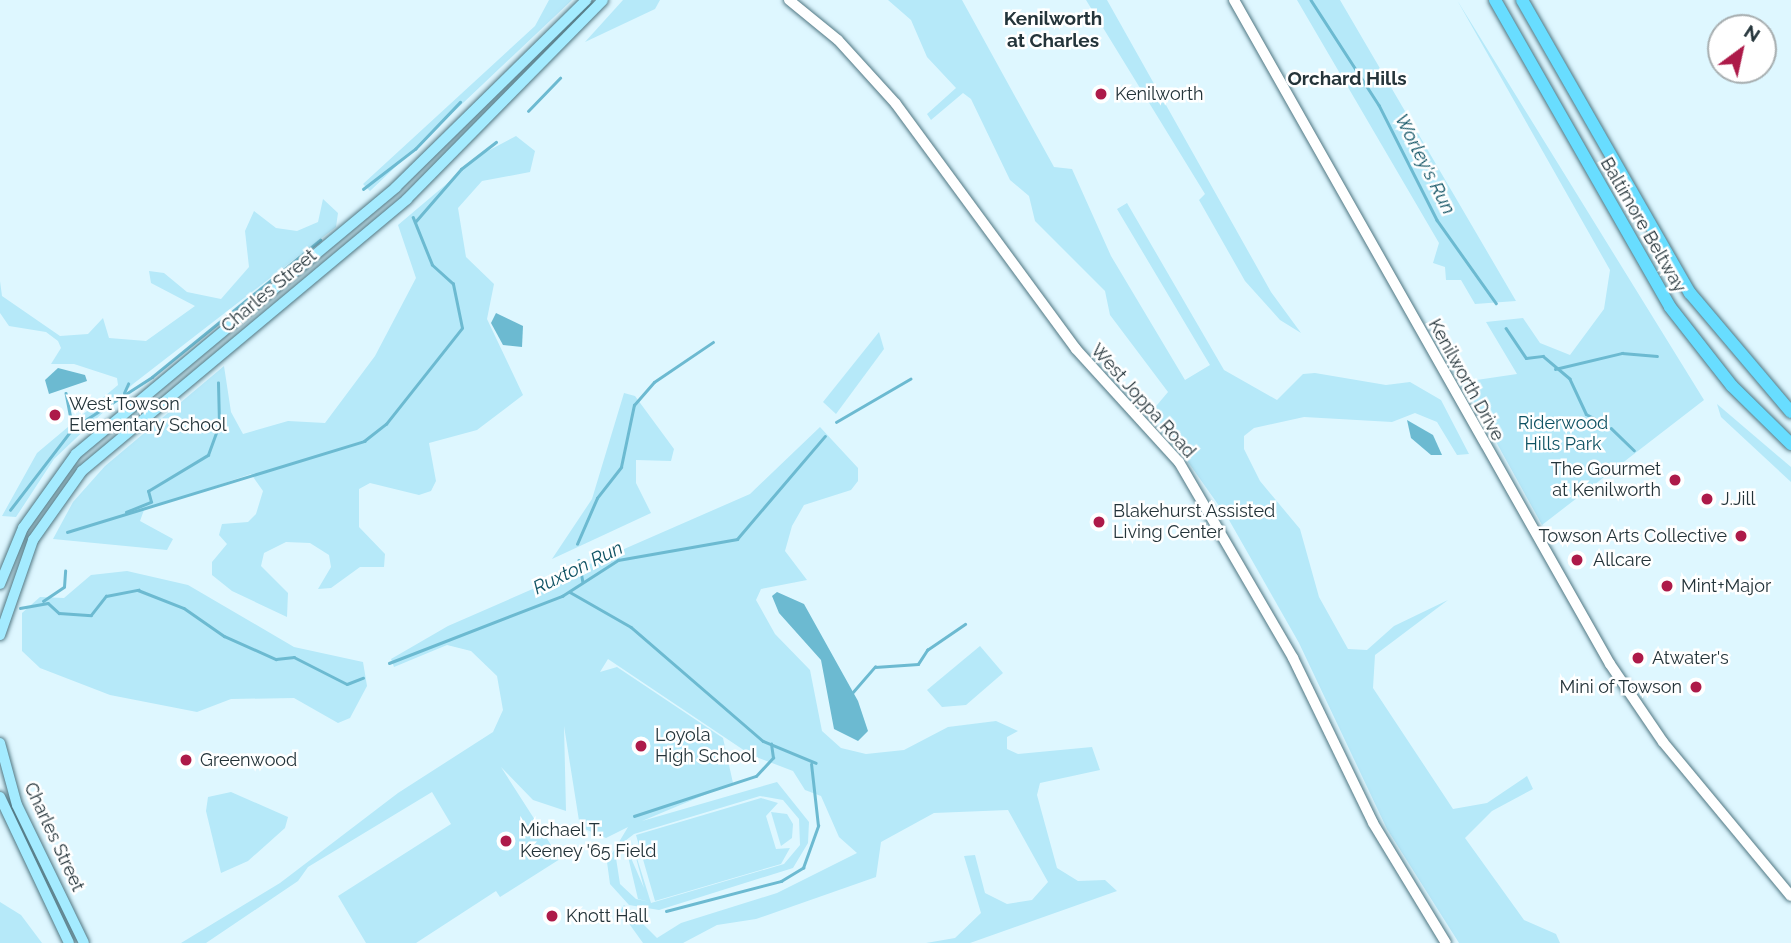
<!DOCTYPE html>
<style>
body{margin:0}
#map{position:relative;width:1791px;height:943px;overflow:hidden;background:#def7ff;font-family:Raleway,sans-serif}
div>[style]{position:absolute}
.green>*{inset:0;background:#b6e9f9}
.water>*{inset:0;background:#6cbad1}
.stream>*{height:2.5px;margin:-1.25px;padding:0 1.25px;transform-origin:1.25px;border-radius:1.25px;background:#6cbad1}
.roads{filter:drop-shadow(0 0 2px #507783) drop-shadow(0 0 2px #507783)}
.secondary>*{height:10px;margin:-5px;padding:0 5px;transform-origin:5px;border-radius:5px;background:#fff}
.primary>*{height:10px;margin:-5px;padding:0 5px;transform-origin:5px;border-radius:5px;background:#a4ebff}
.highway>*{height:12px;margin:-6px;padding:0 6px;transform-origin:6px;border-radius:6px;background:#68ddff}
.dots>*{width:19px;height:19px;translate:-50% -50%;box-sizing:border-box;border:4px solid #fff;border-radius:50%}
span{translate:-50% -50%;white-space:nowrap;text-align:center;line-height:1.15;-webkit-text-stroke:5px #fff;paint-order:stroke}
.poi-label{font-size:18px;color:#24343a}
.left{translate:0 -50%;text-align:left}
.right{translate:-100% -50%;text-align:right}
.street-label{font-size:18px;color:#24343a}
.park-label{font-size:18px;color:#0e5263}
.neighbourhood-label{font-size:19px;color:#24343a;font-weight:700}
.water-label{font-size:19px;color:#0f5263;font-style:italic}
.north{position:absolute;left:1707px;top:14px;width:70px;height:70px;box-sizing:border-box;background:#fff;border:2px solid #a7aeb0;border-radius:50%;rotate:33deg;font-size:19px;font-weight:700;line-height:28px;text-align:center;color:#24343a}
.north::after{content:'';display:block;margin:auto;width:24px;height:32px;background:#ad1a49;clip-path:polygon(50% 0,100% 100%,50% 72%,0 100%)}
</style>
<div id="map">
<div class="green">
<i style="clip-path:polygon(549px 0,572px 0,370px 191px,363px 184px,535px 26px)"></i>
<i style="clip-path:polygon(623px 0,660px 0,655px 9px,585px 42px)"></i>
<i style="clip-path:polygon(888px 0,962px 0,1054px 167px,1072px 169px,1111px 256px,1185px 380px,1210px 365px,1117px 209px,1127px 203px,1224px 370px,1277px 400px,1303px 374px,1315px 373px,1386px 385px,1410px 382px,1441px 400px,1469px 454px,1457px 455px,1437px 422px,1415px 413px,1392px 422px,1304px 417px,1254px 428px,1244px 436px,1244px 449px,1260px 481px,1300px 529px,1319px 597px,1348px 649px,1367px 650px,1394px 626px,1448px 600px,1375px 655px,1373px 688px,1453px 809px,1487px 803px,1527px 776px,1533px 789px,1492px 811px,1465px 838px,1524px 920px,1556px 934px,1560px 943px,1459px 943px,1387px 829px,1299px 643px,1229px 520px,1152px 411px,1168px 392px,1110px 315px,1105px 291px,1035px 221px,1029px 196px,1010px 180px,971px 99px,963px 93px,931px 120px,927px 114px,956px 88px,927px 57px,911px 20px)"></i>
<i style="clip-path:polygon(1086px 0,1107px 0,1271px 292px,1301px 333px,1280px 320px,1245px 281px,1199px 200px,1205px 194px)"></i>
<i style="clip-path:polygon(1297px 0,1340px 0,1516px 301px,1475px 304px,1461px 280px,1446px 280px,1445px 267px,1433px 263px,1439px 243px)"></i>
<i style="clip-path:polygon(1457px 0,1704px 400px,1542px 525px,1463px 382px,1517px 374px,1486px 322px,1523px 318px,1540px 343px,1570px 355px,1604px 309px,1610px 270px)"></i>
<i style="clip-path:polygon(516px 136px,535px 151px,530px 172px,482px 181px,458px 208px,466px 257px,494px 284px,487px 319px,523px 395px,477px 430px,429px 443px,436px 481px,431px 491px,419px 495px,370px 483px,359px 489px,359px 527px,385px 554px,384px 567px,360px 567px,331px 588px,318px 589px,331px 567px,329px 555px,310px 543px,286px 542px,264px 553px,261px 566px,288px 593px,287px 617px,232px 591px,212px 575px,212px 562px,227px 544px,219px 535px,222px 524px,248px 522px,256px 514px,263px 491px,251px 474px,144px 510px,140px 521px,173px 539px,167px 550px,53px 539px,73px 502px,105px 466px,224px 366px,231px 412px,243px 434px,288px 421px,325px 423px,375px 356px,416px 278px,398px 225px,482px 154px)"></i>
<i style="clip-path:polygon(323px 199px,338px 213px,336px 227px,133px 384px,54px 459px,16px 517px,2px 516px,37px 453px,118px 385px,117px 378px,74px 364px,51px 364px,61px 348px,58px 341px,46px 332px,9px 326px,0 313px,0 281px,2px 296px,60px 336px,88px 334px,103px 318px,109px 338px,146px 341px,195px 306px,151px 283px,149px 271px,164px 273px,187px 292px,221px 299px,249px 267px,245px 231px,254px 211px,276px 228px,297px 231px,318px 222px)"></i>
<i style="clip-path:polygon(879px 332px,884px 349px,836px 414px,823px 402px)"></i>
<i style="clip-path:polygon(624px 393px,635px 396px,674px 449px,671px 461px,636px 460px,636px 483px,651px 513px,552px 559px,592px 499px)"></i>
<i style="clip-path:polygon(1717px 404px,1791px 467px,1791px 482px,1721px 417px)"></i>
<i style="clip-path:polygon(evenodd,820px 427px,858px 468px,858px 481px,851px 490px,804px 505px,792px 526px,785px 551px,807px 580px,761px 589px,756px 600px,775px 634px,810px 670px,822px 731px,841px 748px,866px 754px,904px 750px,948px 727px,996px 721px,1018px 731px,1007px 737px,1007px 749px,1018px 754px,1092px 747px,1100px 770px,1040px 783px,1037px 795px,1057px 868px,1078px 881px,1105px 880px,1117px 891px,970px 943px,926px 943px,955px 938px,981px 913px,964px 856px,975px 855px,985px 893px,1007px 904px,1032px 900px,1048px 882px,1008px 810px,934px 813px,881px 842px,876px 877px,756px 919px,717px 925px,683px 943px,643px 943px,620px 911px,624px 905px,657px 938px,681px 923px,777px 893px,857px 853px,839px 837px,821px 796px,805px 790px,793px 771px,751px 755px,608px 659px,600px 672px,617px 667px,723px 738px,733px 783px,642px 821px,777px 782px,809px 822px,808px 843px,793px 868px,659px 910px,629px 905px,610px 884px,607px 862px,628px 827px,606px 838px,580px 827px,564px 726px,566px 811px,533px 800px,501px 767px,560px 859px,500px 897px,496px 891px,416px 943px,366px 943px,338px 896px,451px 824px,432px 792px,308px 867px,298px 881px,206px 943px,181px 943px,280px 883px,398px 793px,493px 732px,503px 710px,497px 676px,471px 651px,447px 645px,394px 667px,391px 659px,448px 626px,750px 494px,820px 427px,760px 796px,783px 800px,799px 819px,800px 845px,784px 864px,651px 903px,631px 839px,644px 888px,625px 844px,638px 899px,650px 902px,636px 899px,620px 884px,616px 858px,625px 841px,634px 834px,760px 796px)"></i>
<i style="clip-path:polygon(127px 571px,188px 585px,294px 647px,363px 662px,367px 686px,350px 718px,338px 723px,294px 698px,231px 699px,197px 712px,110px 695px,40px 668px,22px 651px,22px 613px,40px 597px,64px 598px,91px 575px)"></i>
<i style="clip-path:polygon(980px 646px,1003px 673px,966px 705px,942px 707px,927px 690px)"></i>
<i style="clip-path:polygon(231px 792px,288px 817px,285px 828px,248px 861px,221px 873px,206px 811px,208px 797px)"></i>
<i style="clip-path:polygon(761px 798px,778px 803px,766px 816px,776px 849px,790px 848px,781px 864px,655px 901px,636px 835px)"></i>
<i style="clip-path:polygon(771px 812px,787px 814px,793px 824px,792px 838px,781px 846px)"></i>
<i style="clip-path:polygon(0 902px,21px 915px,42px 943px,0 943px)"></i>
</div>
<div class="water">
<i style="clip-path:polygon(496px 313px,523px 326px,522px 347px,503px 345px,491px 323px)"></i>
<i style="clip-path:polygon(58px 368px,85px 375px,87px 381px,49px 394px,45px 380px)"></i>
<i style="clip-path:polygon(1407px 420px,1433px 435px,1442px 455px,1431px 455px,1411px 438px)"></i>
<i style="clip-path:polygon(777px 592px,804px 604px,858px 701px,868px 731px,858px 741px,834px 729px,821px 660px,779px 613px,772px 596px)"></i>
</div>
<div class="stream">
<i style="left:1311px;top:0;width:125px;rotate:57.1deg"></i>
<i style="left:1379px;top:105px;width:129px;rotate:63.2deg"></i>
<i style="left:1437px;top:220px;width:102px;rotate:54.6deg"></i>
<i style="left:528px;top:111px;width:46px;rotate:-45.9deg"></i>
<i style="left:363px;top:189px;width:66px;rotate:-37.6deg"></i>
<i style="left:415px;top:149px;width:65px;rotate:-46.2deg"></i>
<i style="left:415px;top:222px;width:70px;rotate:-49deg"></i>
<i style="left:461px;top:169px;width:44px;rotate:-37.6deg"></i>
<i style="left:1506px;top:328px;width:36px;rotate:56deg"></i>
<i style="left:1526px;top:358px;width:17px;rotate:-7deg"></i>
<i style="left:1543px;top:356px;width:35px;rotate:40deg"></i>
<i style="left:1570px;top:379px;width:38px;rotate:65deg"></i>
<i style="left:1586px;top:414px;width:20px;rotate:27deg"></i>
<i style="left:1555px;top:369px;width:69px;rotate:-13.4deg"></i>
<i style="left:1622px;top:353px;width:35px;rotate:5deg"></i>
<i style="left:66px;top:393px;width:36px;rotate:79deg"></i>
<i style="left:124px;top:393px;width:10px;rotate:-66deg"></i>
<i style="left:836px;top:422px;width:86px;rotate:-30.2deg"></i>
<i style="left:1611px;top:428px;width:32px;rotate:44deg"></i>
<i style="left:10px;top:510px;width:103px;rotate:-52.5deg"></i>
<i style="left:73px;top:428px;width:94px;rotate:-32.8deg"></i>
<i style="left:152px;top:377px;width:217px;rotate:-39.2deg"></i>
<i style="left:126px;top:512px;width:27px;rotate:-22deg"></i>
<i style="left:151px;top:502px;width:11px;rotate:-105deg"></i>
<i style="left:148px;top:491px;width:70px;rotate:-31deg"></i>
<i style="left:208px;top:455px;width:33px;rotate:-70deg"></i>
<i style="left:219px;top:424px;width:41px;rotate:-91.4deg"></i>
<i style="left:67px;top:532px;width:311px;rotate:-17deg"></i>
<i style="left:364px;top:441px;width:28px;rotate:-38deg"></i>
<i style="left:386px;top:424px;width:122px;rotate:-51.6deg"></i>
<i style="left:462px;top:328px;width:45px;rotate:-101.6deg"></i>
<i style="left:453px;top:284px;width:28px;rotate:-138deg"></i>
<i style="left:432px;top:265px;width:51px;rotate:-112deg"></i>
<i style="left:577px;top:544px;width:50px;rotate:-66.5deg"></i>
<i style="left:597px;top:498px;width:39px;rotate:-52deg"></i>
<i style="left:621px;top:467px;width:63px;rotate:-78.2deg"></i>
<i style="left:634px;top:405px;width:30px;rotate:-49deg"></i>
<i style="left:654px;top:382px;width:71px;rotate:-34.1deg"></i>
<i style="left:579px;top:560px;width:22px;rotate:80deg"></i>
<i style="left:570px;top:592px;width:70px;rotate:29.8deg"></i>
<i style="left:631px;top:627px;width:174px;rotate:40.8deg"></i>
<i style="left:763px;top:741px;width:57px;rotate:22.5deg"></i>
<i style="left:43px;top:601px;width:25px;rotate:-34deg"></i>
<i style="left:64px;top:587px;width:16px;rotate:-86deg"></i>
<i style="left:20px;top:608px;width:28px;rotate:-10deg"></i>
<i style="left:48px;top:603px;width:15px;rotate:42deg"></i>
<i style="left:59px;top:613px;width:32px;rotate:4deg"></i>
<i style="left:91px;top:615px;width:24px;rotate:-52deg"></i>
<i style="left:106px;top:596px;width:33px;rotate:-11deg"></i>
<i style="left:138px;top:590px;width:49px;rotate:21.4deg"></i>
<i style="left:184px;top:608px;width:49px;rotate:35deg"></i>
<i style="left:224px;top:636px;width:57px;rotate:23.9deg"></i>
<i style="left:276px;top:659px;width:18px;rotate:-6deg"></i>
<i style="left:294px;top:657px;width:59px;rotate:27deg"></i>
<i style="left:347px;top:684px;width:17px;rotate:-21deg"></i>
<i style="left:389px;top:663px;width:186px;rotate:-21.2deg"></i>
<i style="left:562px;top:596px;width:67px;rotate:-32.7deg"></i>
<i style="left:618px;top:560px;width:121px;rotate:-10deg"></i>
<i style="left:737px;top:539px;width:135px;rotate:-49.5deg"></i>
<i style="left:852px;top:693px;width:35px;rotate:-49deg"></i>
<i style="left:875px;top:667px;width:43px;rotate:-4deg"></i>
<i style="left:918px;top:664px;width:17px;rotate:-57deg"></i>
<i style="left:927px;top:650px;width:46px;rotate:-34.4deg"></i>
<i style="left:634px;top:816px;width:128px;rotate:-18.2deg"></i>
<i style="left:756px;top:776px;width:25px;rotate:-47deg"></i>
<i style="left:773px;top:758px;width:14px;rotate:-98deg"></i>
<i style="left:666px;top:911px;width:119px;rotate:-14.6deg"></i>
<i style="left:781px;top:881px;width:26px;rotate:-31deg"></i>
<i style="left:803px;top:868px;width:45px;rotate:-70.3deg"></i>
<i style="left:818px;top:826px;width:62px;rotate:-96.4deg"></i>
</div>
<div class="roads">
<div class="secondary">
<i style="left:789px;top:0;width:63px;rotate:39.2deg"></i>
<i style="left:838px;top:40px;width:86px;rotate:47.8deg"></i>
<i style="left:896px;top:104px;width:304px;rotate:53.7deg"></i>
<i style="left:1076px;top:349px;width:153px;rotate:47.7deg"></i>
<i style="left:1179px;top:462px;width:227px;rotate:59.8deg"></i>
<i style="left:1293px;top:658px;width:183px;rotate:64.1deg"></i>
<i style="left:1373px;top:823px;width:140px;rotate:58.7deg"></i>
<i style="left:1234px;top:0;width:763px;rotate:60.48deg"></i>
<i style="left:1610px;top:664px;width:94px;rotate:55.8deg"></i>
<i style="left:1663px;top:742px;width:200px;rotate:50.3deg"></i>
</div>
<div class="primary">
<i style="left:0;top:584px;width:61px;rotate:-67.7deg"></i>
<i style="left:23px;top:528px;width:91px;rotate:-54.4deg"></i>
<i style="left:76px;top:454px;width:417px;rotate:-39.8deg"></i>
<i style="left:396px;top:187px;width:267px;rotate:-44.5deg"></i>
<i style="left:0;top:635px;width:101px;rotate:-70.8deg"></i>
<i style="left:33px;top:540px;width:85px;rotate:-54.6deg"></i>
<i style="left:82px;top:471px;width:424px;rotate:-39.9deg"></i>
<i style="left:407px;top:199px;width:279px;rotate:-45.4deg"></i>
<i style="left:0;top:743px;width:64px;rotate:74.7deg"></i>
<i style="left:17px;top:805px;width:153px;rotate:64.1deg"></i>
<i style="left:0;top:797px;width:161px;rotate:64.7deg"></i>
</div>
<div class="highway">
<i style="left:1495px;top:0;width:353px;rotate:60.3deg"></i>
<i style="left:1670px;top:307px;width:100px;rotate:51.9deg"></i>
<i style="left:1732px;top:386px;width:83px;rotate:44.5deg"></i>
<i style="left:1522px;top:0;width:338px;rotate:60.2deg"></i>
<i style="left:1690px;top:293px;width:156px;rotate:49.7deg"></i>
</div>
</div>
<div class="dots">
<i style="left:1101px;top:94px;background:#ad1a49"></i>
<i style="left:55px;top:415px;background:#ad1a49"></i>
<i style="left:1675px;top:480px;background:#ad1a49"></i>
<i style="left:1707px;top:499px;background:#ad1a49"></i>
<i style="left:1099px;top:522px;background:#ad1a49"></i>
<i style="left:1741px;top:536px;background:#ad1a49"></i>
<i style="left:1577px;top:560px;background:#ad1a49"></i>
<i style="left:1667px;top:586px;background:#ad1a49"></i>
<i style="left:1638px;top:658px;background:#ad1a49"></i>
<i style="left:1696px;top:687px;background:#ad1a49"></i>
<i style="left:641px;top:746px;background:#ad1a49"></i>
<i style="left:186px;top:760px;background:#ad1a49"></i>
<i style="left:506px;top:841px;background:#ad1a49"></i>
<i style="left:552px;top:916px;background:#ad1a49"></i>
</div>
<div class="poi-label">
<span class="left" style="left:1115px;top:94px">Kenilworth</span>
<span class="left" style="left:69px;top:415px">West Towson<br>Elementary School</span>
<span class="right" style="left:1661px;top:480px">The Gourmet<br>at Kenilworth</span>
<span class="left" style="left:1721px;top:499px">J.Jill</span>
<span class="left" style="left:1113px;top:522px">Blakehurst Assisted<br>Living Center</span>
<span class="right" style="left:1727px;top:536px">Towson Arts Collective</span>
<span class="left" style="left:1593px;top:560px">Allcare</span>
<span class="left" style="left:1681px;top:586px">Mint+Major</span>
<span class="left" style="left:1652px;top:658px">Atwater's</span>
<span class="right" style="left:1682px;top:687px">Mini of Towson</span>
<span class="left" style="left:655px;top:746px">Loyola<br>High School</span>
<span class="left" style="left:200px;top:760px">Greenwood</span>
<span class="left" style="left:520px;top:841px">Michael T.<br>Keeney '65 Field</span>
<span class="left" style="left:566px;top:916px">Knott Hall</span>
</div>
<div class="street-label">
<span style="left:1643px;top:225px;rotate:60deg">Baltimore Beltway</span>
<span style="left:269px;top:291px;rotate:-40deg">Charles Street</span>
<span style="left:1466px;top:380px;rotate:61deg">Kenilworth Drive</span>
<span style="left:1143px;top:401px;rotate:48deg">West Joppa Road</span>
<span style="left:54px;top:837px;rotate:65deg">Charles Street</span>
</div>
<div class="park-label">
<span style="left:1563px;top:434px">Riderwood<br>Hills Park</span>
</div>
<div class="neighbourhood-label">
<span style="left:1053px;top:30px">Kenilworth<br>at Charles</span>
<span style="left:1347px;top:79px">Orchard Hills</span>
</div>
<div class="water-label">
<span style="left:1425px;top:164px;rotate:63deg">Worley's Run</span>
<span style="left:578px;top:568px;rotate:-26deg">Ruxton Run</span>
</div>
<div class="north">N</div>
</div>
